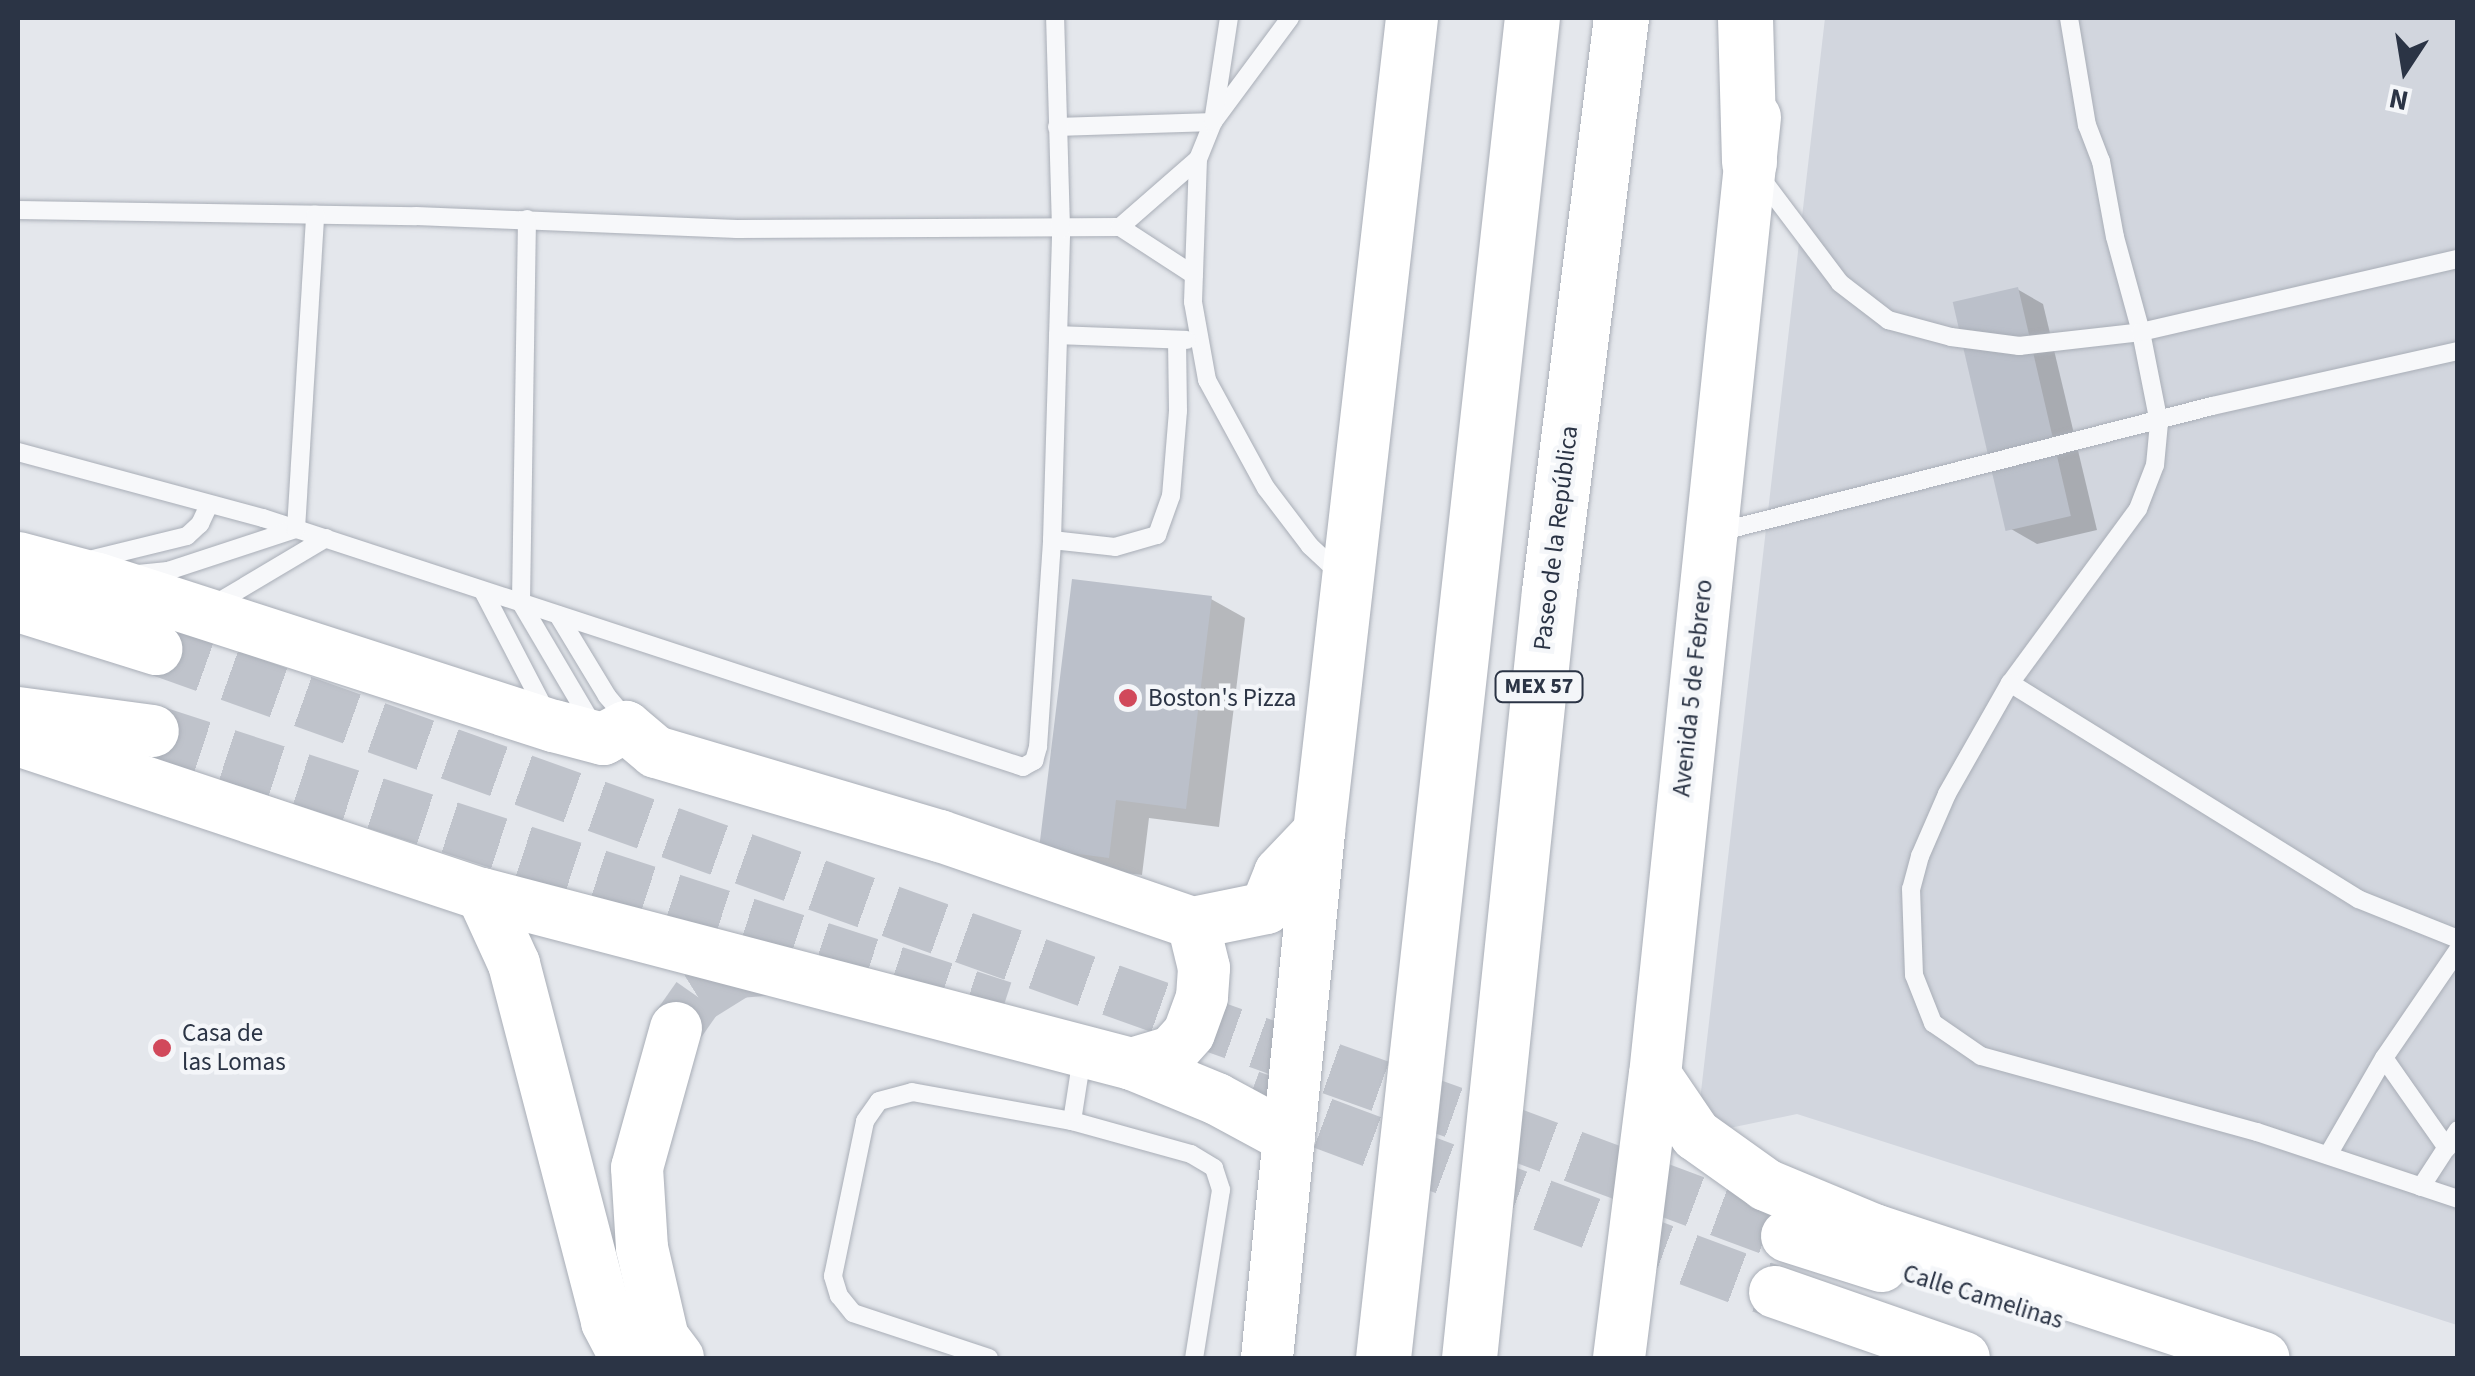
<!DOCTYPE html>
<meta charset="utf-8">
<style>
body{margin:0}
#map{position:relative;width:2475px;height:1376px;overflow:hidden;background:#e4e7ec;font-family:"Source Sans 3",sans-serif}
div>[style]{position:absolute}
.built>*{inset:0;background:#d2d6de}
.shadow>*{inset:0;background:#0003}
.building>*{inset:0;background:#bbc0ca;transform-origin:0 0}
.secondary-tunnel>*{height:52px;margin-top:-26px;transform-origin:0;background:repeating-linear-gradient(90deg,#bfc3cb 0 52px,transparent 0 78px)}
.roads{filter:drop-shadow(0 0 2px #a9aeb7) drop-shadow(0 0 2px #a9aeb7)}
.lane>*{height:18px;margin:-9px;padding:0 9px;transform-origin:9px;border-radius:9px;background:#f7f8fa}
.secondary>*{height:52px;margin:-26px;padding:0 26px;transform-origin:26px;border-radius:26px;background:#fff}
.highway>*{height:55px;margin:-27.5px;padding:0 27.5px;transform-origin:27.5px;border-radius:27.5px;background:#fff}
.dots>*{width:28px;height:28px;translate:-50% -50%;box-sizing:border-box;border:5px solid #f4f6f9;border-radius:50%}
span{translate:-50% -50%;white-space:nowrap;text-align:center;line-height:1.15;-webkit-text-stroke:9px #f4f6f9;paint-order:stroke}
.shield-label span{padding:2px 8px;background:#f4f6f9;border:2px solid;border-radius:8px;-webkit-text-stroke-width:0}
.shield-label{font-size:22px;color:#2b3445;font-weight:700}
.street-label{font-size:25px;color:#2b3445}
.poi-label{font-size:25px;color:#2b3445}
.left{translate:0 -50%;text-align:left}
.frame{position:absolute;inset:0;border:20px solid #2b3445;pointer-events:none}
.north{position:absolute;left:2355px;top:20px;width:100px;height:100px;-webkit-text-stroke:8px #f4f6f9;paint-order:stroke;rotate:192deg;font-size:28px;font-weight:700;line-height:40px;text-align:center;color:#2b3445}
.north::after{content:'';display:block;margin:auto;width:35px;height:45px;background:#2b3445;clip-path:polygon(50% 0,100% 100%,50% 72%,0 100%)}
</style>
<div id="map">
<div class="built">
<i style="clip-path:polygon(1825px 18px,2457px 18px,2457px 1325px,1797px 1114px,1696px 1135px)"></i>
</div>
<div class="shadow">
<i style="clip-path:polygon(2017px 289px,2043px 304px,2097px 530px,2037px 544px,2011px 529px)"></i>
<i style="clip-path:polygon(1211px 599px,1245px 618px,1219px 827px,1149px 818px,1142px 875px,1075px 867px,1042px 848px)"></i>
</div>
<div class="building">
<i style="left:2018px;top:287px;width:235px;height:67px;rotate:77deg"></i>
<i style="clip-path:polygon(1072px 579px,1212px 596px,1186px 809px,1116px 800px,1109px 858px,1039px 849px)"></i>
</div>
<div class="secondary-tunnel">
<i style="left:156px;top:649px;width:1427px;rotate:19.65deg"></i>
<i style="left:1500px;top:1129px;width:306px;rotate:20.4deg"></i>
<i style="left:153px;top:731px;width:894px;rotate:17.99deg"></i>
<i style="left:676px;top:1028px;width:38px;rotate:-55deg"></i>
<i style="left:698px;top:997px;width:47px;rotate:-32deg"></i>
<i style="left:738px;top:972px;width:48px;rotate:-4.8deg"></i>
<i style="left:1250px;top:1096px;width:560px;rotate:20.47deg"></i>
</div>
<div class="roads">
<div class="lane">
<i style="left:1290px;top:18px;width:129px;rotate:126.5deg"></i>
<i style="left:1213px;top:122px;width:40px;rotate:112deg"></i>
<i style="left:1198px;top:159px;width:143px;rotate:92deg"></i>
<i style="left:1193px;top:302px;width:79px;rotate:79.8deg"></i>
<i style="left:1207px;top:380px;width:123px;rotate:61.4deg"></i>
<i style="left:1266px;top:488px;width:73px;rotate:52.8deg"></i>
<i style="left:1310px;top:546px;width:41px;rotate:43deg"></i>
<i style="left:2069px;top:18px;width:109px;rotate:80.5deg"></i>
<i style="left:2087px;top:125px;width:39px;rotate:69deg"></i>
<i style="left:2101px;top:161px;width:77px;rotate:79.6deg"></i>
<i style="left:2115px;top:237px;width:98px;rotate:74.7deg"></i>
<i style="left:2141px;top:332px;width:93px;rotate:78.8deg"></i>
<i style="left:2159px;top:423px;width:42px;rotate:95.4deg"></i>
<i style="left:2155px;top:465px;width:47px;rotate:111.1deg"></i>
<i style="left:2138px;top:509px;width:216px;rotate:126.3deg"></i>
<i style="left:2010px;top:683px;width:128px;rotate:119.6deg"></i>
<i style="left:1947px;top:794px;width:68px;rotate:113.5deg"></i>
<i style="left:1920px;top:856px;width:34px;rotate:105deg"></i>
<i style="left:1911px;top:889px;width:86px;rotate:88deg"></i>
<i style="left:1914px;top:975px;width:52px;rotate:68.4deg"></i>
<i style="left:1933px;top:1023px;width:58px;rotate:34.5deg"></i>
<i style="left:1981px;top:1056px;width:286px;rotate:15.4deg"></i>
<i style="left:2257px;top:1132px;width:212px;rotate:18.4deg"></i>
<i style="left:1057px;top:127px;width:156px;rotate:-1.8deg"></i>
<i style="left:1213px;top:122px;width:105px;rotate:-81.3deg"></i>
<i style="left:1761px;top:178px;width:131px;rotate:53deg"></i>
<i style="left:1840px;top:283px;width:61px;rotate:37.6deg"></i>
<i style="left:1888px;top:320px;width:65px;rotate:15.1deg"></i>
<i style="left:1951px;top:337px;width:69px;rotate:7.5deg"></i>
<i style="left:2019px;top:346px;width:123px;rotate:-6.5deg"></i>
<i style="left:2141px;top:332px;width:325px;rotate:-13deg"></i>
<i style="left:18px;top:210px;width:398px;rotate:0.9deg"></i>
<i style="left:416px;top:216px;width:321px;rotate:2.3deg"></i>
<i style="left:737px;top:229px;width:383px;rotate:-0.3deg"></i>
<i style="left:1120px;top:227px;width:88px;rotate:33deg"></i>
<i style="left:527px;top:219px;width:384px;rotate:90.9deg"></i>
<i style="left:521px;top:603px;width:138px;rotate:59.5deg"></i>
<i style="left:1120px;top:227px;width:103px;rotate:-41.1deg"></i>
<i style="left:1058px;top:335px;width:129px;rotate:2.2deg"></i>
<i style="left:18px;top:452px;width:254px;rotate:15.1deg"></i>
<i style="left:263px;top:518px;width:800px;rotate:18.14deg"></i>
<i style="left:1023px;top:767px;width:13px;rotate:-29deg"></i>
<i style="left:1034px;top:761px;width:15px;rotate:-74deg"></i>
<i style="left:1038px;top:747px;width:207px;rotate:-86.1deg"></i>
<i style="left:1052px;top:540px;width:63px;rotate:6.3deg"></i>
<i style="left:1115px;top:547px;width:44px;rotate:-15.9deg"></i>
<i style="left:1157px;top:535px;width:41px;rotate:-70.3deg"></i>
<i style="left:1171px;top:496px;width:85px;rotate:-85.3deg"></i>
<i style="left:1178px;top:411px;width:71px;rotate:-90.8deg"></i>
<i style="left:1715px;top:533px;width:513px;rotate:-14.33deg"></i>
<i style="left:2212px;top:406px;width:252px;rotate:-12.6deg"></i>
<i style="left:1052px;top:540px;width:311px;rotate:-88.3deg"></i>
<i style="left:1061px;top:229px;width:211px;rotate:-91.6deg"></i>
<i style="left:89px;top:560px;width:101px;rotate:-13.8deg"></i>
<i style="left:187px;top:536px;width:18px;rotate:-43deg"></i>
<i style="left:200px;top:524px;width:21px;rotate:-65deg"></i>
<i style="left:138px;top:574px;width:30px;rotate:-6deg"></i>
<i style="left:168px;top:571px;width:135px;rotate:-18.2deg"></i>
<i style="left:296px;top:529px;width:315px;rotate:-86.5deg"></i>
<i style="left:483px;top:591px;width:136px;rotate:62.5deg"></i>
<i style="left:210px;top:607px;width:135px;rotate:-30.7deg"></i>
<i style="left:558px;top:615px;width:95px;rotate:58.8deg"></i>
<i style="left:607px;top:696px;width:34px;rotate:50deg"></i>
<i style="left:2010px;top:683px;width:410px;rotate:31.8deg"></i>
<i style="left:2358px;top:899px;width:108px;rotate:21.8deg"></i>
<i style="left:2384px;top:1058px;width:110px;rotate:55deg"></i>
<i style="left:1072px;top:1121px;width:65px;rotate:-81.1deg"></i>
<i style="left:2328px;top:1155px;width:112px;rotate:-60deg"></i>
<i style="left:2384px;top:1058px;width:131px;rotate:-55.6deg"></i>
<i style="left:2421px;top:1187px;width:68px;rotate:-57deg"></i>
<i style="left:989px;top:1358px;width:143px;rotate:-161.7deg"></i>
<i style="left:853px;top:1313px;width:22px;rotate:-129deg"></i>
<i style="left:839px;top:1296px;width:21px;rotate:-107deg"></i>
<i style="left:833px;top:1276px;width:158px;rotate:-78.3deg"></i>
<i style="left:865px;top:1121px;width:24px;rotate:-55deg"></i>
<i style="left:879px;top:1101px;width:34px;rotate:-15deg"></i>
<i style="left:912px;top:1092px;width:163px;rotate:10.3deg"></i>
<i style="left:1072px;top:1121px;width:123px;rotate:15.5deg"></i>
<i style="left:1191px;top:1154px;width:27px;rotate:31deg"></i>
<i style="left:1214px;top:1168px;width:23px;rotate:72deg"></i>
<i style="left:1221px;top:1190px;width:170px;rotate:99.1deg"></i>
</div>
<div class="secondary">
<i style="left:18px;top:558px;width:83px;rotate:14.7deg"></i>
<i style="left:98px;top:579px;width:479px;rotate:17.9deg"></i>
<i style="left:554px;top:726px;width:51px;rotate:14.9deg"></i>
<i style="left:603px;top:739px;width:26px;rotate:-28deg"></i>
<i style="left:626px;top:727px;width:39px;rotate:40deg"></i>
<i style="left:656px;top:752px;width:296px;rotate:16.5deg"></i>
<i style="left:940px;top:836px;width:268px;rotate:19deg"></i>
<i style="left:1193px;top:923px;width:75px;rotate:-11.6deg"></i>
<i style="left:1266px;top:908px;width:38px;rotate:-68deg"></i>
<i style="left:1280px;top:873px;width:57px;rotate:-46.4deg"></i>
<i style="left:18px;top:606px;width:145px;rotate:17.3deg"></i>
<i style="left:18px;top:713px;width:136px;rotate:7.6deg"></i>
<i style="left:18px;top:740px;width:489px;rotate:18.4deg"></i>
<i style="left:482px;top:894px;width:672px;rotate:14.66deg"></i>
<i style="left:1132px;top:1064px;width:92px;rotate:22.4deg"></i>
<i style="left:1217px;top:1099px;width:82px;rotate:28.4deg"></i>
<i style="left:482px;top:894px;width:77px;rotate:65.4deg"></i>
<i style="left:514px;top:964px;width:370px;rotate:75.4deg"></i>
<i style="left:607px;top:1322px;width:41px;rotate:62.2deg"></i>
<i style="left:676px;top:1028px;width:145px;rotate:105.6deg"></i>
<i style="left:637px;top:1168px;width:80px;rotate:86.4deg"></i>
<i style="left:642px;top:1248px;width:92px;rotate:76.9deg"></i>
<i style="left:663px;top:1338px;width:25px;rotate:53deg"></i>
<i style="left:1132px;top:1064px;width:42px;rotate:-16.7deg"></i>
<i style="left:1172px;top:1052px;width:25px;rotate:-48deg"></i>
<i style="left:1189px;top:1033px;width:38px;rotate:-70deg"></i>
<i style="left:1202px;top:997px;width:29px;rotate:-86deg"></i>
<i style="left:1204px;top:968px;width:46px;rotate:-103.7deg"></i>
<i style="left:1655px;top:1075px;width:73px;rotate:55.7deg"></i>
<i style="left:1696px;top:1135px;width:86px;rotate:35.5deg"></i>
<i style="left:1766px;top:1185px;width:117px;rotate:22.6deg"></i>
<i style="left:1874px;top:1230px;width:410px;rotate:18.2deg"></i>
<i style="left:1787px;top:1236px;width:99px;rotate:17.7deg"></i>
<i style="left:1775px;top:1292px;width:200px;rotate:19.2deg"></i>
<i style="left:1267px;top:1358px;width:529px;rotate:-84.35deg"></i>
<i style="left:1319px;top:832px;width:819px;rotate:-83.48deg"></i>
<i style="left:1619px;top:1358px;width:285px;rotate:-82.8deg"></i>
<i style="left:1655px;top:1075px;width:963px;rotate:-84.04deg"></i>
</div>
<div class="highway">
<i style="left:1745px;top:18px;width:144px;rotate:88.4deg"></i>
<i style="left:1383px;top:1358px;width:1348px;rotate:-83.66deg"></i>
<i style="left:1469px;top:1358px;width:771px;rotate:-84.05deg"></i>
<i style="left:1549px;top:591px;width:578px;rotate:-82.84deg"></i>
</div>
</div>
<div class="dots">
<i style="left:1128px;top:698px;background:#d1495b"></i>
<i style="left:162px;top:1048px;background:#d1495b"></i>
</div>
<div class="shield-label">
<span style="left:1539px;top:687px">MEX 57</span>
</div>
<div class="street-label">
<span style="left:1556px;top:538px;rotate:-83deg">Paseo de la República</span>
<span style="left:1693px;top:688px;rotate:-84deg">Avenida 5 de Febrero</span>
<span style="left:1983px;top:1297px;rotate:17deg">Calle Camelinas</span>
</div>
<div class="poi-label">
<span class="left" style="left:1148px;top:698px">Boston's Pizza</span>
<span class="left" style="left:182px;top:1048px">Casa de<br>las Lomas</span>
</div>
<div class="frame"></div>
<div class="north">N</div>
</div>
